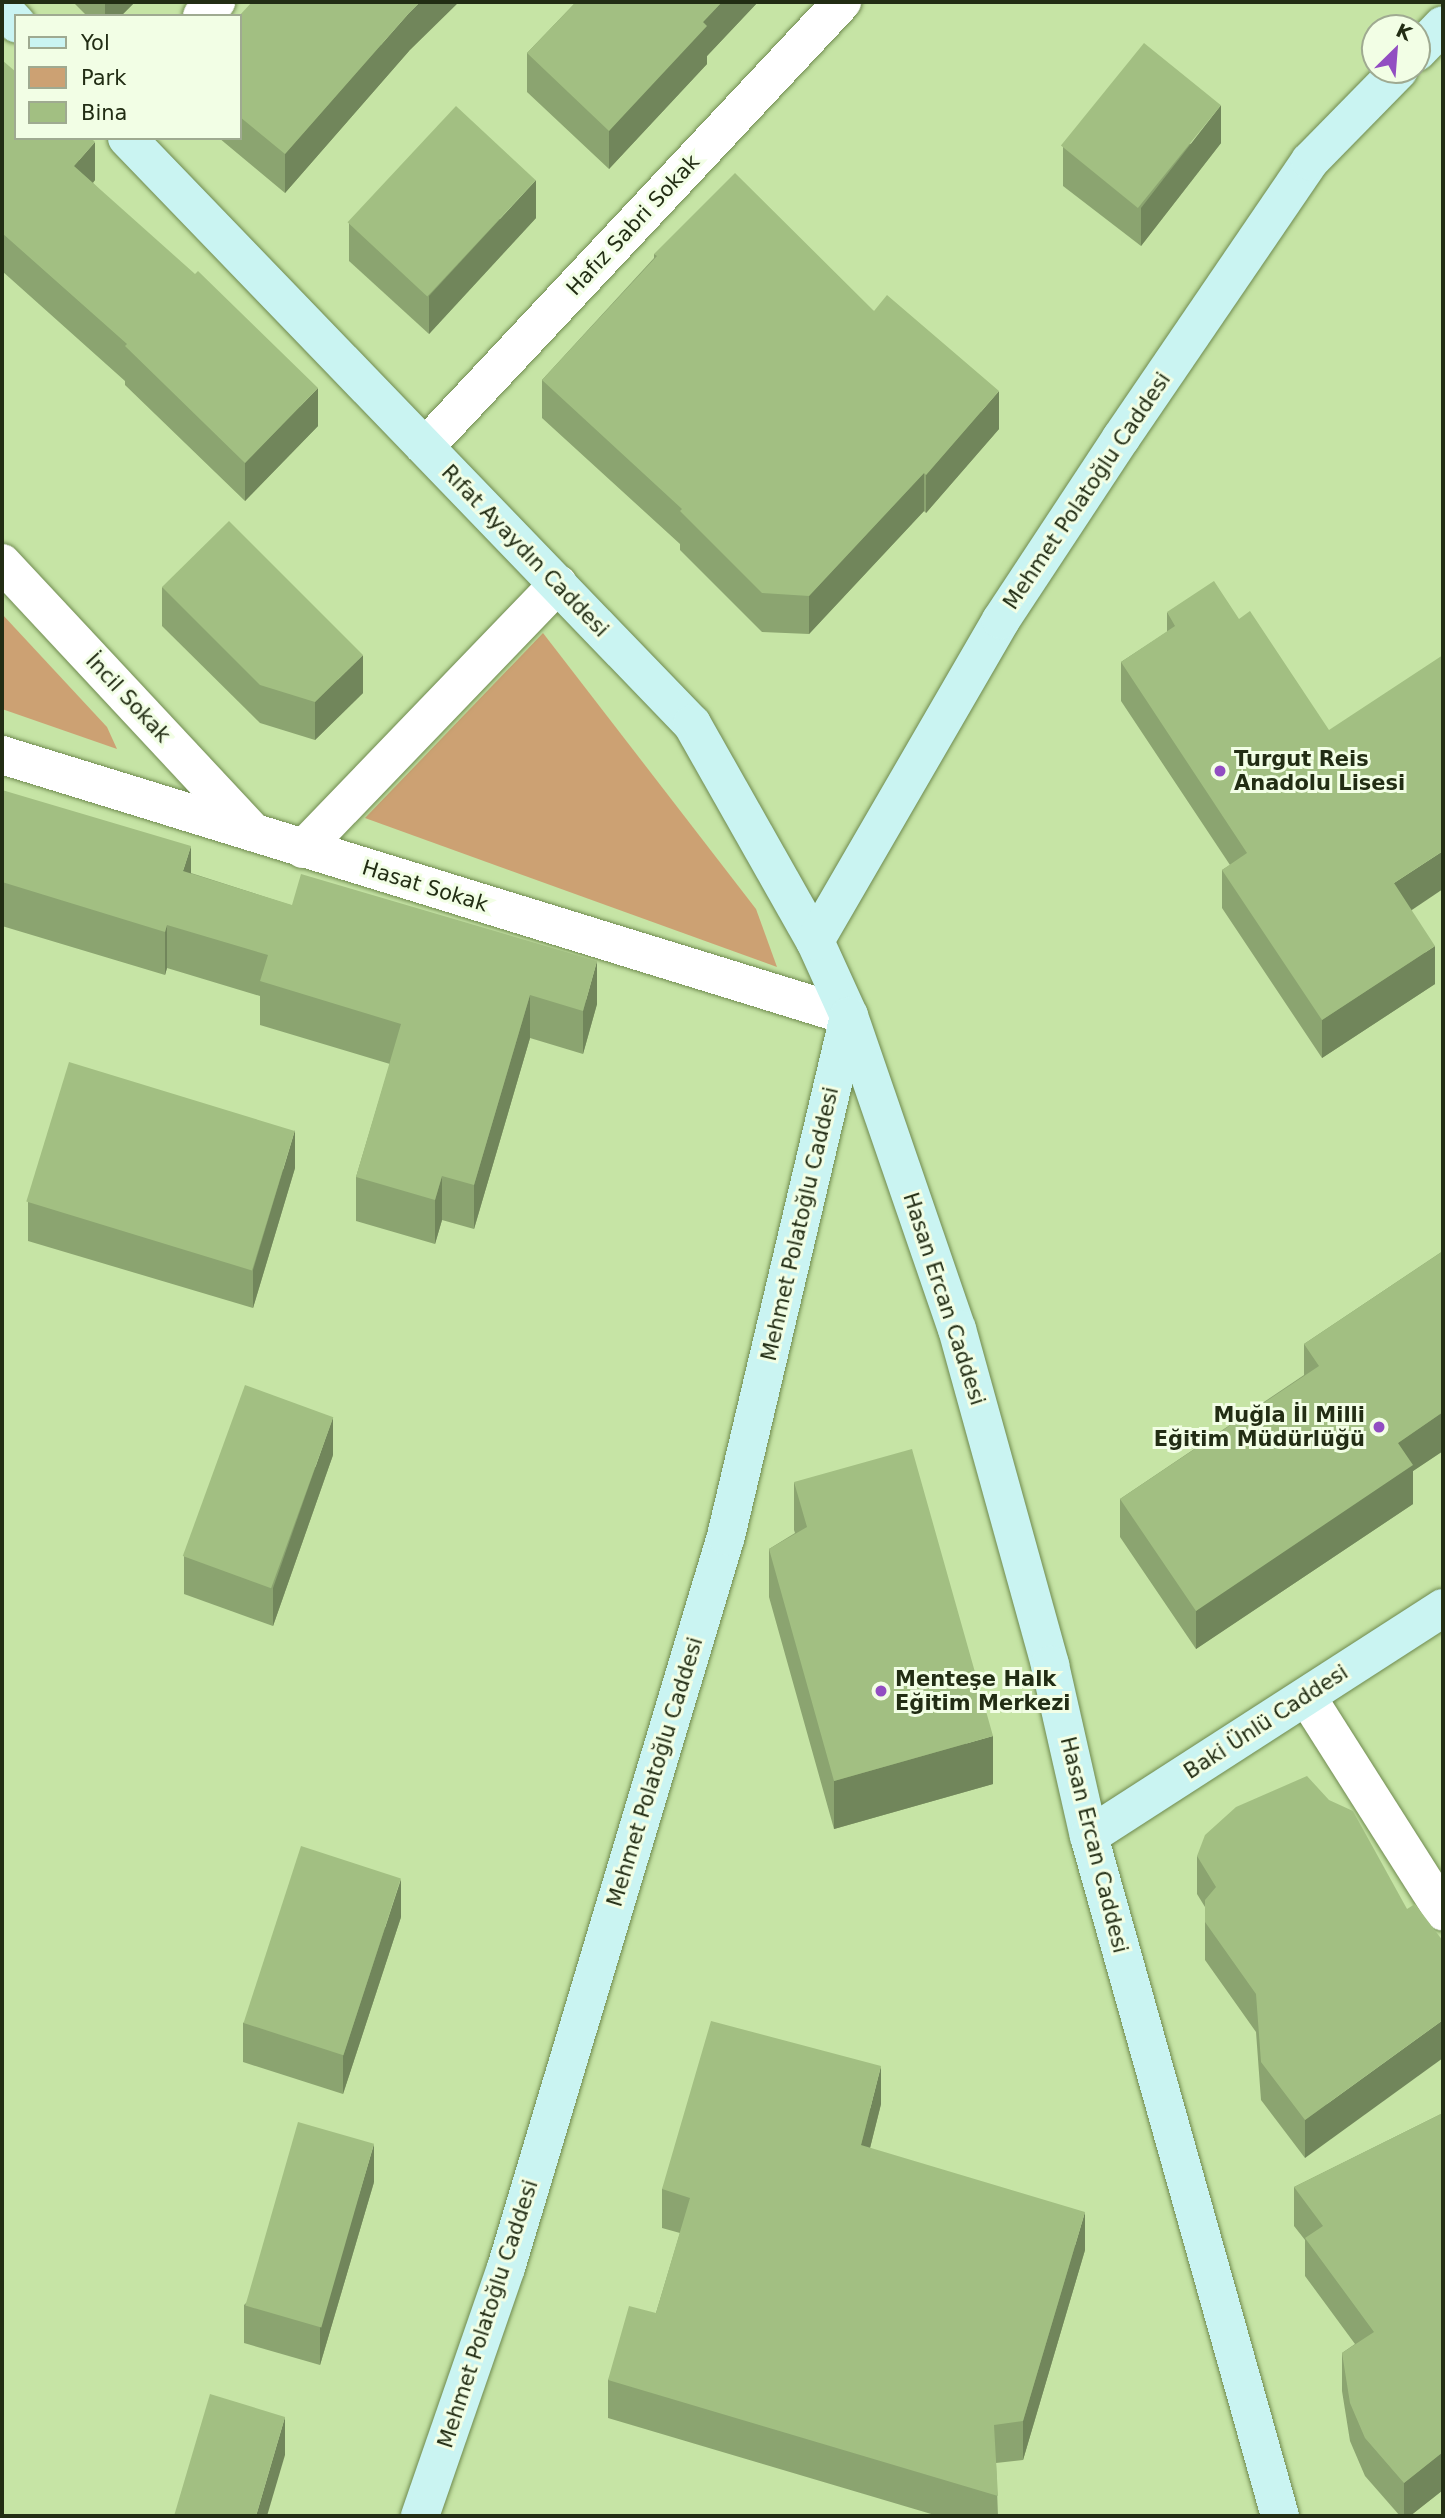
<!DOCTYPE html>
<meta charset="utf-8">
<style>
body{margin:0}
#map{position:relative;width:1445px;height:2518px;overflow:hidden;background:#c6e4a5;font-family:"DejaVu Sans",sans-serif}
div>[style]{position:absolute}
.green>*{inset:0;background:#cca173}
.roads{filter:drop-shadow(0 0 2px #6f8a4f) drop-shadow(0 0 2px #6f8a4f)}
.street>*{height:38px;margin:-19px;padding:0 19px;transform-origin:19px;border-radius:19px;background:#fff}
.secondary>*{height:38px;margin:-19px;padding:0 19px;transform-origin:19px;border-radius:19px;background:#caf4f2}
.wall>*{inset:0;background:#8ba470}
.shaded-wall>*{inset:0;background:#71865b}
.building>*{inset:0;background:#a2bf82;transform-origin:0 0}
.dots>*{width:19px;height:19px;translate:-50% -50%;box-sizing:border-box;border:4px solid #f2fee5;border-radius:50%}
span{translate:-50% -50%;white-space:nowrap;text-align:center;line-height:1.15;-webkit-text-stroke:6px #f2fee5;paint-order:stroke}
.street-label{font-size:21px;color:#222d14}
.poi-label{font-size:21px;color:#222d14;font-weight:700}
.left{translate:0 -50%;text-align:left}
.right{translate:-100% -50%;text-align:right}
.frame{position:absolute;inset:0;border:4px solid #222d14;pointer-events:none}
.legend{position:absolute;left:14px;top:14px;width:228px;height:126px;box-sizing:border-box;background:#f2fee5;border:2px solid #9faa91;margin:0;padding:9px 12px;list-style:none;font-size:21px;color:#222d14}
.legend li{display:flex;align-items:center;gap:14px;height:35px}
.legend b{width:35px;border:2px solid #9faa91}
.north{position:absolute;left:1361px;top:14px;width:70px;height:70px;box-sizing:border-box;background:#f2fee5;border:2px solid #9faa91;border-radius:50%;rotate:25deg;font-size:19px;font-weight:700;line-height:28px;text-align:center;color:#222d14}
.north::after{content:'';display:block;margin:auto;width:24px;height:32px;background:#924ec2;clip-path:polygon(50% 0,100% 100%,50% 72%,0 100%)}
</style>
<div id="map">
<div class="green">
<i style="clip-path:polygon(2px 614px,107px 727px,117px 749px,2px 709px)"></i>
<i style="clip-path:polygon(543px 633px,756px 909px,777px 967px,365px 818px)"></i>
</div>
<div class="roads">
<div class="street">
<i style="left:202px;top:16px;width:20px;rotate:-45deg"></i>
<i style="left:425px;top:447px;width:610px;rotate:-46.86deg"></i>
<i style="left:2px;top:563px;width:368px;rotate:47deg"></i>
<i style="left:2px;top:755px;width:886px;rotate:17.13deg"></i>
<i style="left:303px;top:849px;width:368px;rotate:-46.1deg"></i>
<i style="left:1307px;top:1697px;width:254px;rotate:57.6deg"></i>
</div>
<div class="secondary">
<i style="left:2px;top:8px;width:21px;rotate:47deg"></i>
<i style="left:1417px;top:52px;width:37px;rotate:-46deg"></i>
<i style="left:127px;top:138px;width:814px;rotate:46.05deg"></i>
<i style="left:692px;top:724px;width:249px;rotate:60.5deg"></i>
<i style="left:815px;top:941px;width:82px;rotate:65.6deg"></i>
<i style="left:849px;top:1016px;width:331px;rotate:71deg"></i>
<i style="left:957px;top:1329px;width:349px;rotate:74.5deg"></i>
<i style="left:1050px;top:1665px;width:175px;rotate:77.2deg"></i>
<i style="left:1089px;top:1836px;width:706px;rotate:74.31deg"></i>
<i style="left:815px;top:941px;width:371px;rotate:-59.9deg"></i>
<i style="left:1001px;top:620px;width:218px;rotate:-56.6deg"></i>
<i style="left:1121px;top:438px;width:335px;rotate:-55.7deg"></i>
<i style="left:1310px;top:161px;width:127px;rotate:-45.6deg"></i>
<i style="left:1089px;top:1836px;width:421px;rotate:-32.8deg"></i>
<i style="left:420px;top:2516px;width:262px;rotate:-70.9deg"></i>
<i style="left:506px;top:2268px;width:764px;rotate:-73.27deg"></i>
<i style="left:726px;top:1536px;width:534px;rotate:-76.69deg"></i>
</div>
</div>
<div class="wall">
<i style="clip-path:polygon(73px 2px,135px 2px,121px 16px,87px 16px)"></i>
<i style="clip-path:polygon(576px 2px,758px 2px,707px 56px,707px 64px,609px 169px,527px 92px,527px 53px)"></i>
<i style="clip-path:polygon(240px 16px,409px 51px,285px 193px,219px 138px,240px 138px)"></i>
<i style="clip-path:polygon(2px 60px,95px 180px,93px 183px,318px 426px,245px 501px,125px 385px,125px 381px,2px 271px)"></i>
<i style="clip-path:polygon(1221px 143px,1141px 246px,1063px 186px,1063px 147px)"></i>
<i style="clip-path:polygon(536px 218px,429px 334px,349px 261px,349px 223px)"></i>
<i style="clip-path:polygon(654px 254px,874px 311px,999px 429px,926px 513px,924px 511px,809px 634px,762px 632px,680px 550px,680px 544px,542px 418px,542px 380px,654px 258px)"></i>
<i style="clip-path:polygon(162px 587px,363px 693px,315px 740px,260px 723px,162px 626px)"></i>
<i style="clip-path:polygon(1167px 612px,1411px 910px,1435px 984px,1322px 1058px,1222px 908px,1222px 870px,1230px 865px,1121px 701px,1121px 662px,1167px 632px)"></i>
<i style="clip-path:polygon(2px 790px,191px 873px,597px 1004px,583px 1054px,530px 1038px,474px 1229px,442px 1220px,435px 1244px,356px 1221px,356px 1177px,390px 1064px,260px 1025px,260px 996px,167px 968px,165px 975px,2px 926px)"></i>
<i style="clip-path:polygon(295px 1168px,253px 1308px,28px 1241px,28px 1202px)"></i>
<i style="clip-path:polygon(1443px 1251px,1443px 1451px,1413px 1471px,1413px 1504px,1196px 1649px,1120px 1537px,1120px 1499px,1304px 1375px,1304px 1344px)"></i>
<i style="clip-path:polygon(333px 1455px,273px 1626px,184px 1594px,184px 1556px)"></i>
<i style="clip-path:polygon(794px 1482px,993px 1784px,834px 1829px,769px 1597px,769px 1549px,795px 1533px,794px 1530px)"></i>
<i style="clip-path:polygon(1197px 1856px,1407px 1909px,1305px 2158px,1261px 2100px,1256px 2032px,1205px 1960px,1205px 1907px,1197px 1894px)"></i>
<i style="clip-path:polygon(401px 1917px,343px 2094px,243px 2062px,243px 2023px)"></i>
<i style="clip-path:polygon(881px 2104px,870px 2148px,1085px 2250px,1023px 2460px,996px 2463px,998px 2516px,938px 2516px,608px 2418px,608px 2380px,656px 2313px,680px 2233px,662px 2228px,662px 2189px)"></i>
<i style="clip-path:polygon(1443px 2113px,1443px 2490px,1410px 2516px,1400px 2516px,1365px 2476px,1350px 2441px,1342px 2391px,1342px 2353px,1355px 2344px,1305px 2276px,1305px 2240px,1294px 2226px,1294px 2187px)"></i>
<i style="clip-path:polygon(374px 2182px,320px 2365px,244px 2343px,244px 2305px)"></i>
</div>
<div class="shaded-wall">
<i style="clip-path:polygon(105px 2px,135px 2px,121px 16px,105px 16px)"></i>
<i style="clip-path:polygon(420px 2px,459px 2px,409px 51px,285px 193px,285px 154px,409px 13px)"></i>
<i style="clip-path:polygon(722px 2px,758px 2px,707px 56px,707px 64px,609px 169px,609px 131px,703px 22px)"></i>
<i style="clip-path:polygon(1221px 105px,1221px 143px,1141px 246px,1141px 208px)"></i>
<i style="clip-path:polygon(95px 142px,95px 180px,74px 205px,74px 166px)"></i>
<i style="clip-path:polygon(536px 180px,536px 218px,429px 334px,429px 296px)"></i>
<i style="clip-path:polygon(318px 388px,318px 426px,245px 501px,245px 463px)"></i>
<i style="clip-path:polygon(999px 391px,999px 429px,926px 513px,926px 475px)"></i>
<i style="clip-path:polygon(924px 473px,924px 511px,809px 634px,809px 596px)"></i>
<i style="clip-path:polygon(363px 655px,363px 693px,315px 740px,315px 702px)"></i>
<i style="clip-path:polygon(191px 846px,191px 890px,183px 871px)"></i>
<i style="clip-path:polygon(1443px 851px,1443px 889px,1394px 922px,1394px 883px)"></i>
<i style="clip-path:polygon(167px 925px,167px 968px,165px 975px,165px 932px)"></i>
<i style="clip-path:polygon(1435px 946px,1435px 984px,1322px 1058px,1322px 1020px)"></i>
<i style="clip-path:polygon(597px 961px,597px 1004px,583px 1054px,583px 1011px)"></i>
<i style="clip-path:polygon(530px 995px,530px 1038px,474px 1229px,474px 1185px)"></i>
<i style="clip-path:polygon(295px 1130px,295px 1168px,253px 1308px,253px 1270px)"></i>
<i style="clip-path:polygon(442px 1176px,442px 1220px,435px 1244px,435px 1200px)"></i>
<i style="clip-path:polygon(1443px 1412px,1443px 1451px,1413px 1471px,1413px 1504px,1196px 1649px,1196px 1611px,1398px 1443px)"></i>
<i style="clip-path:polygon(333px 1417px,333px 1455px,273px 1626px,273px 1588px)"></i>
<i style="clip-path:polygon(993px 1736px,993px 1784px,834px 1829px,834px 1781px)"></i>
<i style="clip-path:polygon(401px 1879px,401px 1917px,343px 2094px,343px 2056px)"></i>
<i style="clip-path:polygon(1443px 2020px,1443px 2058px,1305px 2158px,1305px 2120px)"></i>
<i style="clip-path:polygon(881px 2066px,881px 2104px,861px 2184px,861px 2145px)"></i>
<i style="clip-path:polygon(374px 2144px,374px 2182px,320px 2365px,320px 2326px)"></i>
<i style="clip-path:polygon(1085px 2212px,1085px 2250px,1023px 2460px,1023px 2421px)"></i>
<i style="clip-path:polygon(285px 2417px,285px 2455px,267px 2516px,256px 2516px)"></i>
<i style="clip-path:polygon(1443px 2452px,1443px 2490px,1410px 2516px,1404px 2516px,1404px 2483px)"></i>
</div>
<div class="building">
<i style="clip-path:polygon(252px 2px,420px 2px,409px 13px,285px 154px,240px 117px,240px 16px,239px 16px)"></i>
<i style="clip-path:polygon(576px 2px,722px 2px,703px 22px,707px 26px,609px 131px,527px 53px)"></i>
<i style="left:1144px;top:43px;width:99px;height:132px;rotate:39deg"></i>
<i style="clip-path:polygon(2px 60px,16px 72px,16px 138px,91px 138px,95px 142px,74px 166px,195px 274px,198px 271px,318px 388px,245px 463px,125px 346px,127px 344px,2px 233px)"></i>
<i style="left:456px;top:106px;width:109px;height:159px;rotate:43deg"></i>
<i style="clip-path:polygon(735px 173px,874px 311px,887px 295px,999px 391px,926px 475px,924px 473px,809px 596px,762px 593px,680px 511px,682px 509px,542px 380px,657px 256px,654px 254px)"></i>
<i style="clip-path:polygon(229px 521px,363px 655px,315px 702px,260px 685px,162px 587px)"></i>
<i style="clip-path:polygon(1214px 581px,1239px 619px,1250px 611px,1329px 730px,1443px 655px,1443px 851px,1394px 883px,1435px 946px,1322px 1020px,1222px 870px,1247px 853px,1121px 662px,1175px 626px,1167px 612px)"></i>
<i style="clip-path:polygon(2px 790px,191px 846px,183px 871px,292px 905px,301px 874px,597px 961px,583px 1011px,530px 995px,474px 1185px,442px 1176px,435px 1200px,356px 1177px,401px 1024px,260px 981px,268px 955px,167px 925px,165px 932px,2px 882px)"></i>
<i style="left:69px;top:1062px;width:236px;height:146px;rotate:17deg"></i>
<i style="clip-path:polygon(1443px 1251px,1443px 1412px,1398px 1443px,1413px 1465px,1196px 1611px,1120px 1499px,1319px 1366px,1304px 1344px)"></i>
<i style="left:245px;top:1385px;width:94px;height:182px;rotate:20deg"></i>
<i style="clip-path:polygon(912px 1449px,993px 1736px,834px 1781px,769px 1549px,807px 1527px,794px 1482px)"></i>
<i style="clip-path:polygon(1307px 1776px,1329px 1800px,1353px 1811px,1407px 1909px,1415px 1904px,1443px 1941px,1443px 2020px,1305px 2120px,1261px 2062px,1256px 1994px,1205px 1922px,1205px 1900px,1216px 1887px,1197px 1856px,1205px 1835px,1236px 1807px)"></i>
<i style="left:301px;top:1846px;width:105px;height:186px;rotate:18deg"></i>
<i style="clip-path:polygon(711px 2021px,881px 2066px,861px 2145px,1085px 2212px,1023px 2421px,994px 2425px,998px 2496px,608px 2380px,629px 2306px,656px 2313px,690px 2198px,662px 2189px)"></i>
<i style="clip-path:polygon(1443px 2113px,1443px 2452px,1404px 2483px,1365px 2438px,1350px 2403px,1342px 2353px,1374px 2332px,1305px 2238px,1323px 2226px,1294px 2187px)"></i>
<i style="left:298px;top:2122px;width:79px;height:191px;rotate:16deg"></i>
<i style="clip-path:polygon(210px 2394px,285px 2417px,256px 2516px,174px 2516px)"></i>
</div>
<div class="dots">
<i style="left:1220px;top:771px;background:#924ec2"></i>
<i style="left:1379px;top:1427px;background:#924ec2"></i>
<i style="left:881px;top:1691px;background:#924ec2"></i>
</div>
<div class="street-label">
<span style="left:633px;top:225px;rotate:-47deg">Hafız Sabri Sokak</span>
<span style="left:1087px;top:491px;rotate:-56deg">Mehmet Polatoğlu Caddesi</span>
<span style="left:525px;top:551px;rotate:46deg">Rıfat Ayaydın Caddesi</span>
<span style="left:128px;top:698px;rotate:47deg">İncil Sokak</span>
<span style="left:425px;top:886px;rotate:17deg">Hasat Sokak</span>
<span style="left:800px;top:1224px;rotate:-77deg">Mehmet Polatoğlu Caddesi</span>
<span style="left:944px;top:1299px;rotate:72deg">Hasan Ercan Caddesi</span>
<span style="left:1266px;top:1722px;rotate:-33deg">Baki Ünlü Caddesi</span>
<span style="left:655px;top:1772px;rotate:-73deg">Mehmet Polatoğlu Caddesi</span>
<span style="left:1094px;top:1845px;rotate:76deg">Hasan Ercan Caddesi</span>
<span style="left:488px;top:2314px;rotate:-72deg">Mehmet Polatoğlu Caddesi</span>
</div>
<div class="poi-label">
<span class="left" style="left:1234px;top:771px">Turgut Reis<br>Anadolu Lisesi</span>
<span class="right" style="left:1365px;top:1427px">Muğla İl Milli<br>Eğitim Müdürlüğü</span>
<span class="left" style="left:895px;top:1691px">Menteşe Halk<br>Eğitim Merkezi</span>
</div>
<div class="frame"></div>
<ul class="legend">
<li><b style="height:9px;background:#caf4f2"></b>Yol</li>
<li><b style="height:19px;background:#cca173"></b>Park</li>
<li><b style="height:19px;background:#a2bf82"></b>Bina</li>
</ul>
<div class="north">K</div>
</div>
